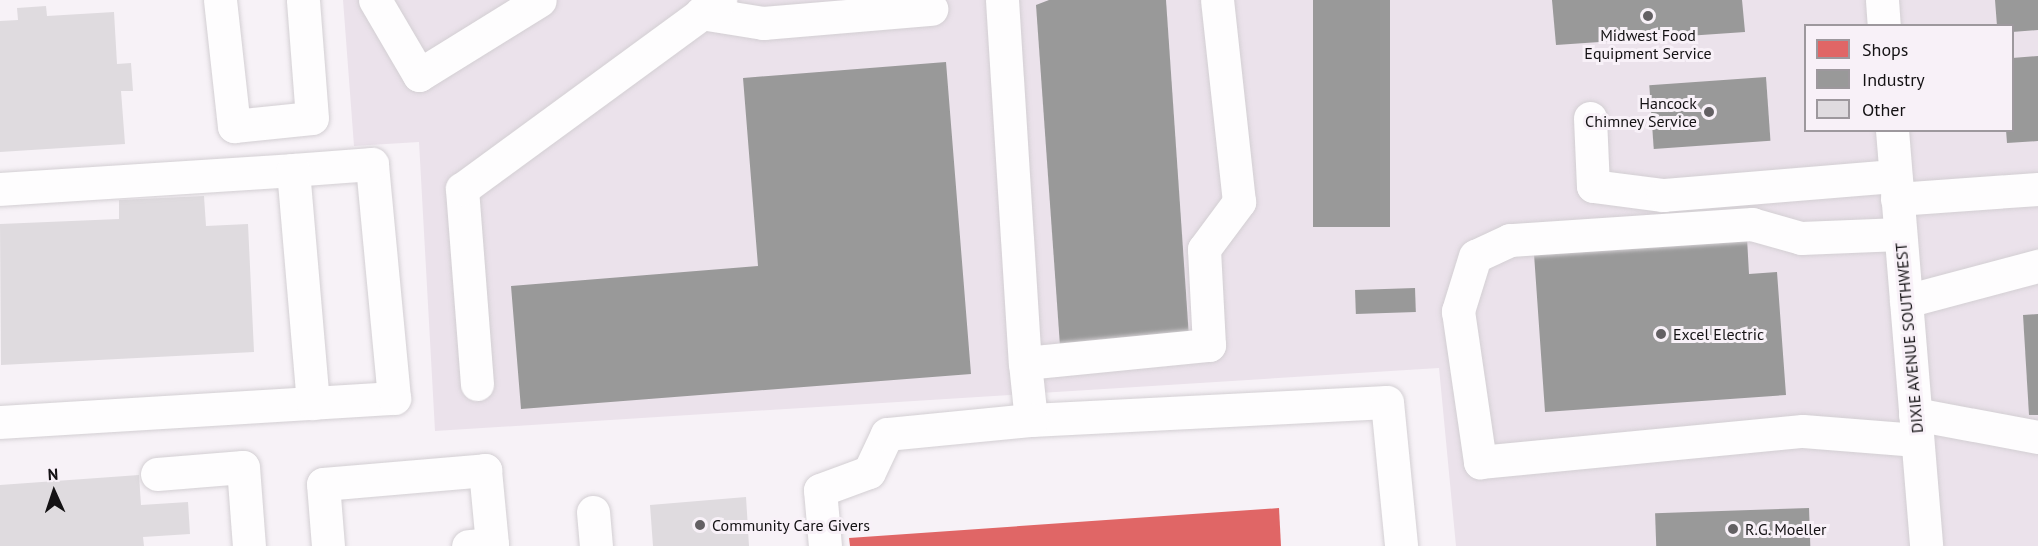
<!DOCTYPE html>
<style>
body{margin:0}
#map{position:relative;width:2038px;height:546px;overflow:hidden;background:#f7f2f7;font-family:"PT Sans",sans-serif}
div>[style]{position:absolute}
.built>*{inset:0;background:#ebe2eb}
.shops>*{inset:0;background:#e06666}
.industry>*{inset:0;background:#999;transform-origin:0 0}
.building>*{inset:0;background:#dfdbdf}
.roads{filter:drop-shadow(0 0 2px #d3cfd3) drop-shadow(0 0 2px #d3cfd3)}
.minor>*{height:33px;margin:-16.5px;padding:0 16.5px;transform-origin:16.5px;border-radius:16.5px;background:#fefdfe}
.dots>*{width:16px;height:16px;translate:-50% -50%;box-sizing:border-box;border:3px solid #f8f1f8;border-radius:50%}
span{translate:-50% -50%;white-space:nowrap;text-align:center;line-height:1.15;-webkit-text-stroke:6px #f8f1f8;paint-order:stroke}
.poi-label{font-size:16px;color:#141214}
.right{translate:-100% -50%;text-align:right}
.left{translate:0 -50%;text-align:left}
.street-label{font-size:16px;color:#141214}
.legend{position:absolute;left:1804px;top:24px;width:210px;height:108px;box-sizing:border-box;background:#f8f1f8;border:2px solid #9d989d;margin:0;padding:8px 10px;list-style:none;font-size:18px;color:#141214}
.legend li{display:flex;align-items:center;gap:12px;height:30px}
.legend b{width:30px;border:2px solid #9d989d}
.north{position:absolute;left:24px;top:462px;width:60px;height:60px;-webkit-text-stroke:4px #f8f1f8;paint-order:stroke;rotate:357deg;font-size:16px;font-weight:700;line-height:24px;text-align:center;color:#141214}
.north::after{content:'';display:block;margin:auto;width:21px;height:27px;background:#141214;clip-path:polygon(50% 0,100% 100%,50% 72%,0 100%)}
</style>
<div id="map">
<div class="built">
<i style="clip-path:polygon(evenodd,343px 0,2038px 0,2038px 546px,1456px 546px,1439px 368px,435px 431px,419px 142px,354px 146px,343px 0,1806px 26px,2012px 26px,2012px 130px,1806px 130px,1806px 26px)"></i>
</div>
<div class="shops">
<i style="clip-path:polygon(1279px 508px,1281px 546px,850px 546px,849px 538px)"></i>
</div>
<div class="industry">
<i style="clip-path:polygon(1049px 0,1166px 0,1189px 337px,1060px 346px,1036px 5px)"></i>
<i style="left:1313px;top:0;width:77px;height:227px"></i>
<i style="clip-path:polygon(1552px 0,1742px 0,1745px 32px,1556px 45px)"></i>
<i style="clip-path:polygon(1995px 0,2038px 0,2038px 30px,2012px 32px,2012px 26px,1997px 26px)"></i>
<i style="clip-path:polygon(2038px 56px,2038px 141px,2007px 143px,2006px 130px,2012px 130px,2012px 58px)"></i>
<i style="clip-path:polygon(946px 62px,971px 374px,521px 409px,511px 286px,758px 266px,743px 78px)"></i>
<i style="left:1766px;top:77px;width:64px;height:117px;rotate:86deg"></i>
<i style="clip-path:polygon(1747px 238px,1749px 274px,1777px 272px,1786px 395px,1545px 412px,1534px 254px)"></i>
<i style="left:1415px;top:288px;width:24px;height:60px;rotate:88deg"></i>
<i style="clip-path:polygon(2038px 314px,2038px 415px,2029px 415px,2023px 315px)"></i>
<i style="left:1809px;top:508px;width:38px;height:154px;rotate:88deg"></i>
</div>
<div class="building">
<i style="clip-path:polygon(46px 6px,47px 16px,114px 12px,117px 64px,131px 63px,133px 91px,121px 91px,125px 144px,0 152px,0 21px,18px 20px,17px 8px)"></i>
<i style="clip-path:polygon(204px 196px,206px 226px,248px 224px,254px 352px,1px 365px,0 224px,119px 219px,119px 200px)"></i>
<i style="clip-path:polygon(139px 475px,141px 505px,188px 502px,190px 534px,143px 537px,144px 546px,0 546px,0 485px)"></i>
<i style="clip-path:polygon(746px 497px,749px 546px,653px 546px,650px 505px)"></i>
</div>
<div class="roads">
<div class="minor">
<i style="left:220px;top:0;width:127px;rotate:83.7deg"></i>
<i style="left:234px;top:126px;width:78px;rotate:-5.9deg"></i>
<i style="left:312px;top:118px;width:118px;rotate:-94.4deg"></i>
<i style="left:375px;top:0;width:87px;rotate:59.6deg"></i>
<i style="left:419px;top:75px;width:142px;rotate:-31.8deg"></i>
<i style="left:1002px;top:0;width:364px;rotate:86.4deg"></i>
<i style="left:1025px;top:363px;width:185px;rotate:-5.6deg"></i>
<i style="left:1209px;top:345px;width:96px;rotate:-93deg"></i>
<i style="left:1204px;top:249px;width:59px;rotate:-53.3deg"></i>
<i style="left:1239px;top:202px;width:203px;rotate:-96.2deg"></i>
<i style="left:1882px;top:0;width:26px;rotate:86deg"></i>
<i style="left:701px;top:13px;width:63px;rotate:9.2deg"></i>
<i style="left:763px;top:23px;width:169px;rotate:-4.8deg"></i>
<i style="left:1590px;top:118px;width:68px;rotate:87.5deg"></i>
<i style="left:1593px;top:186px;width:71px;rotate:7.3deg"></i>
<i style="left:1663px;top:195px;width:233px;rotate:-4.7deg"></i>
<i style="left:1892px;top:130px;width:417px;rotate:85.3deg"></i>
<i style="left:0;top:189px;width:294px;rotate:-3.7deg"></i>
<i style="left:1897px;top:199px;width:141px;rotate:-4.1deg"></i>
<i style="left:1900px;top:234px;width:99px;rotate:177.7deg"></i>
<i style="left:1801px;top:238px;width:51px;rotate:-164.1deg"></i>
<i style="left:1752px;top:224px;width:243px;rotate:176.2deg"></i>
<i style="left:1510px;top:240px;width:38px;rotate:155deg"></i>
<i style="left:1475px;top:256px;width:58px;rotate:107.2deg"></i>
<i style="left:1458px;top:311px;width:153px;rotate:81.7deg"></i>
<i style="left:1480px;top:462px;width:324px;rotate:-5.5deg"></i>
<i style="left:1803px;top:431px;width:114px;rotate:4.5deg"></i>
<i style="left:1906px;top:301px;width:137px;rotate:-14.9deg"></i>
<i style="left:1025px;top:363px;width:57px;rotate:84deg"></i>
<i style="left:1031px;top:420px;width:356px;rotate:-2.9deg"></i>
<i style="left:1387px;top:402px;width:145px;rotate:84.4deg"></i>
<i style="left:477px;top:384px;width:196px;rotate:-94.4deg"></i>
<i style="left:462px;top:189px;width:320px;rotate:-36.2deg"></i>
<i style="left:1915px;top:414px;width:125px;rotate:10.6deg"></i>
<i style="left:0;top:422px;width:395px;rotate:-3.5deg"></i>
<i style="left:394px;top:398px;width:235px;rotate:-95.4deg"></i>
<i style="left:372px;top:164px;width:79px;rotate:175.7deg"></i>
<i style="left:293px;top:170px;width:234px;rotate:85.1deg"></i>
<i style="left:157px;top:474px;width:86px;rotate:-4.7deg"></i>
<i style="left:243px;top:467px;width:79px;rotate:85.7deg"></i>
<i style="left:593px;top:512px;width:34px;rotate:85deg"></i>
<i style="left:328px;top:546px;width:62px;rotate:-94.6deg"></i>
<i style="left:323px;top:484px;width:163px;rotate:-4.9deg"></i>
<i style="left:485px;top:470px;width:74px;rotate:84.6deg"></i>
<i style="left:492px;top:544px;width:24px;rotate:175deg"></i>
<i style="left:825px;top:546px;width:56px;rotate:-95.1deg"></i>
<i style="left:820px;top:490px;width:52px;rotate:-20.2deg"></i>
<i style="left:869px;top:472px;width:42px;rotate:-64.7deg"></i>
<i style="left:887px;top:434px;width:145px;rotate:-5.6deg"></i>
</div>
</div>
<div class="dots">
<i style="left:1648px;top:16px;background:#636063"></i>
<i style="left:1709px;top:112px;background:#636063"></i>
<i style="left:1661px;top:334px;background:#636063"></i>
<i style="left:700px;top:525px;background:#636063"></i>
<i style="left:1733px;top:529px;background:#636063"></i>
</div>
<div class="poi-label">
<span style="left:1648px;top:44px">Midwest Food<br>Equipment Service</span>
<span class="right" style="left:1697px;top:112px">Hancock<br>Chimney Service</span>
<span class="left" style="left:1673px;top:334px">Excel Electric</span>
<span class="left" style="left:712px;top:525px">Community Care Givers</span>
<span class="left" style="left:1745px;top:529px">R.G. Moeller</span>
</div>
<div class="street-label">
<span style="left:1909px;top:338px;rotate:-95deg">DIXIE AVENUE SOUTHWEST</span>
</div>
<ul class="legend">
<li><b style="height:16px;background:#e06666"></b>Shops</li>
<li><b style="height:16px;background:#999"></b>Industry</li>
<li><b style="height:16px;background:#dfdbdf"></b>Other</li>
</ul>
<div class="north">N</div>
</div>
